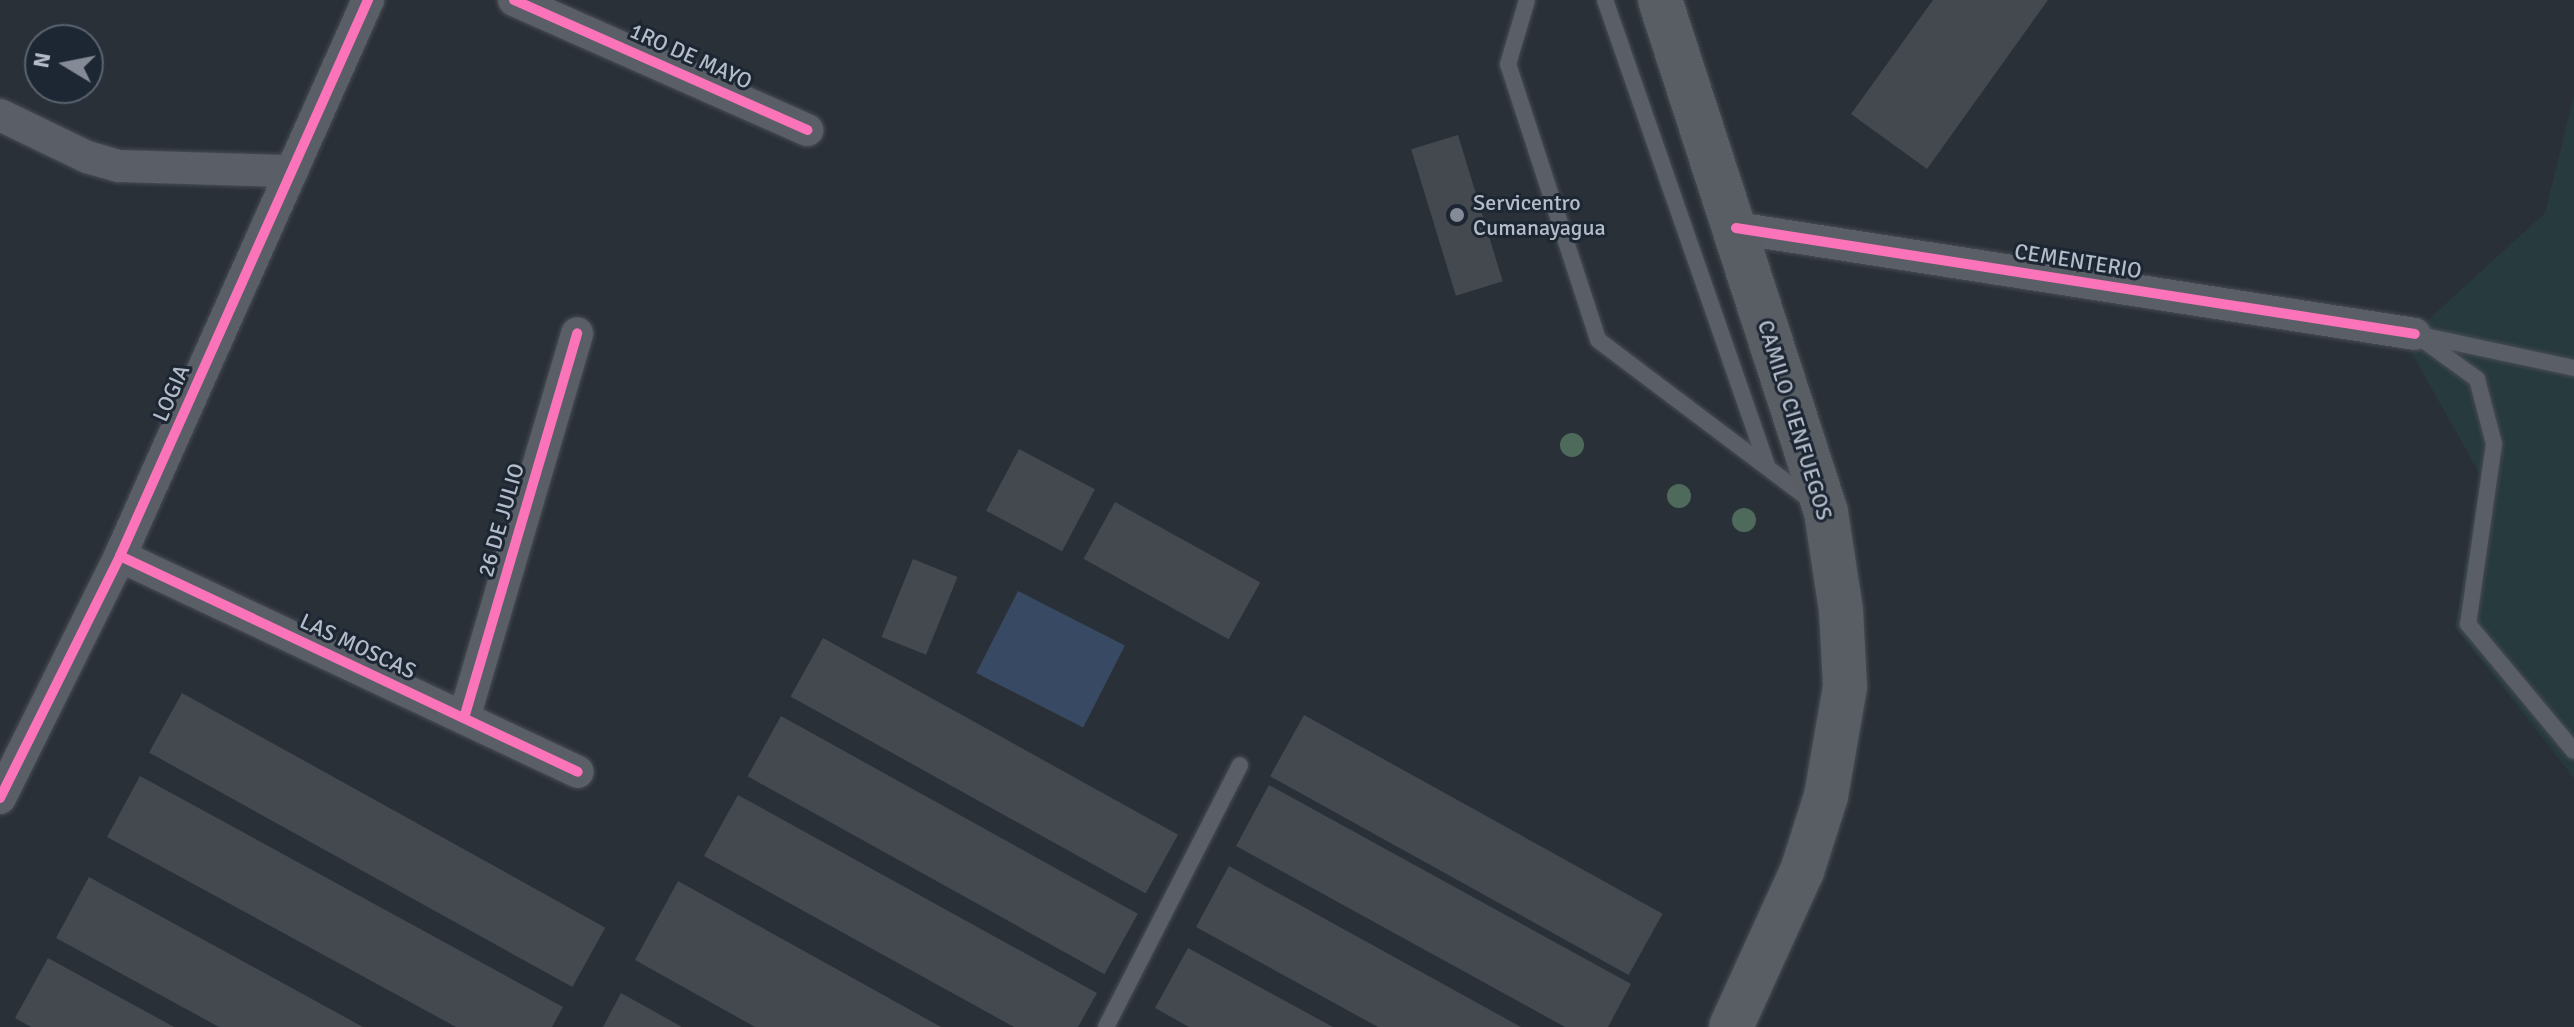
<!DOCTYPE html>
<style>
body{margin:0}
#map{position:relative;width:2574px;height:1027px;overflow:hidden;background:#2a3038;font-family:Signika,sans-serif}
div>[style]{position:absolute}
.green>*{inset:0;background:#273a3e}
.water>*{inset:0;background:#384963;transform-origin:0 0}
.building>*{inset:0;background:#444950;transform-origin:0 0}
.roads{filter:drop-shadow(0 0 2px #484c53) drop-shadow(0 0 2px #484c53)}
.service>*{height:16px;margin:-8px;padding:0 8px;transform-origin:8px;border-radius:8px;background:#5a5e66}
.minor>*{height:32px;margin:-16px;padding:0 16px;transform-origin:16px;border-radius:16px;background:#5a5e66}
.secondary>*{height:44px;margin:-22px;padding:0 22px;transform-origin:22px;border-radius:22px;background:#595d64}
.cycleway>*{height:10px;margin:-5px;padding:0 5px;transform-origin:5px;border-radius:5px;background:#fb73b8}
.trees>*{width:24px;height:24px;margin:-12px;border-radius:50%;background:#4e6a5a}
.dots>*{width:22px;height:22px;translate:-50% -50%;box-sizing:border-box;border:4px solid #1d2633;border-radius:50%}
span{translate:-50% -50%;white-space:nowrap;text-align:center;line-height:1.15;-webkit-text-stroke:6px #1d2633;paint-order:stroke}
.street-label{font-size:22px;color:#b4bcc9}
.poi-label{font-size:22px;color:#b4bcc9}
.left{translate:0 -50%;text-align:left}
.north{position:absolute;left:24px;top:24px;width:80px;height:80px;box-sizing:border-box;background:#1d2633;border:2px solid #59626f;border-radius:50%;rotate:280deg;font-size:22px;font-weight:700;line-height:32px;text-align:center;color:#b4bcc9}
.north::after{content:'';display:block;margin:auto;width:28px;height:36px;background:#848b96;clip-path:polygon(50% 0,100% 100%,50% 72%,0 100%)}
</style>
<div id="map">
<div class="green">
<i style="clip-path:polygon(2574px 95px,2574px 778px,2455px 627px,2481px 476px,2405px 341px,2545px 213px)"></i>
</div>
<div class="water">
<i style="left:1018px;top:591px;width:120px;height:92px;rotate:27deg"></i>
</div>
<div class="building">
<i style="clip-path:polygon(1933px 0,2048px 0,1927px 169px,1851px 114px)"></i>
<i style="left:1458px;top:135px;width:153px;height:49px;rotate:73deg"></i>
<i style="left:1019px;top:449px;width:86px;height:70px;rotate:28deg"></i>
<i style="left:1115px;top:502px;width:166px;height:65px;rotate:29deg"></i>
<i style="left:913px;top:559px;width:48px;height:84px;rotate:22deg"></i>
<i style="left:823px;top:638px;width:406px;height:67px;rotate:29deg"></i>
<i style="left:182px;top:693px;width:484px;height:68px;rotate:29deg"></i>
<i style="left:1304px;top:715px;width:410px;height:70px;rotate:29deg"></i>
<i style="left:781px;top:716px;width:408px;height:69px;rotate:29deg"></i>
<i style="clip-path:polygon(140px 776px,563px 1007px,552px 1027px,456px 1027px,107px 837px)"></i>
<i style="clip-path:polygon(1269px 785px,1631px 984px,1608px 1027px,1565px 1027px,1236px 846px)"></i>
<i style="clip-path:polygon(738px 795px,1097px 993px,1078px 1027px,1014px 1027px,704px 856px)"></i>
<i style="clip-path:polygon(1229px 866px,1521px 1027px,1378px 1027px,1196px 927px)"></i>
<i style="clip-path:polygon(89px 877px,363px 1027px,219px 1027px,56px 938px)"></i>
<i style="clip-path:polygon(678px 881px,941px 1027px,755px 1027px,635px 960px)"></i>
<i style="clip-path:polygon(1188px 948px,1333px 1027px,1189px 1027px,1155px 1008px)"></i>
<i style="clip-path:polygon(48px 958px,174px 1027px,31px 1027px,15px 1018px)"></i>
<i style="clip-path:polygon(621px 993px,682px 1027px,603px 1027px)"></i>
</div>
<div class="roads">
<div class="service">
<i style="left:1527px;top:0;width:67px;rotate:106.5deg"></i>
<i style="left:1508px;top:64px;width:290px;rotate:71.9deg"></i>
<i style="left:1598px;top:340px;width:268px;rotate:37deg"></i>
<i style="left:1605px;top:0;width:493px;rotate:70.8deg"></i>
<i style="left:2574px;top:368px;width:163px;rotate:-167.9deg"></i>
<i style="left:2415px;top:334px;width:77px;rotate:36deg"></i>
<i style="left:2477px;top:379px;width:67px;rotate:75.3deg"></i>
<i style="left:2494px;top:444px;width:182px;rotate:98.2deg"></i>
<i style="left:2468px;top:624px;width:165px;rotate:50.2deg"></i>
<i style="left:1106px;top:1027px;width:294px;rotate:-62.9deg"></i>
</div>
<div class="minor">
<i style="left:514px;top:0;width:321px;rotate:23.9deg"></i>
<i style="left:0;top:115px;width:97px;rotate:25.8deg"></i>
<i style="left:87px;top:157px;width:33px;rotate:16deg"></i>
<i style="left:119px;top:166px;width:173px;rotate:1.7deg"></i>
<i style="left:1736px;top:228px;width:687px;rotate:8.87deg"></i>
<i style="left:120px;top:556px;width:506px;rotate:25.25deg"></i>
<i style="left:464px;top:718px;width:401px;rotate:-73.6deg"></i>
<i style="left:0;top:798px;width:270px;rotate:-63.6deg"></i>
<i style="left:120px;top:556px;width:609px;rotate:-65.96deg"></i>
</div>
<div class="secondary">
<i style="left:1660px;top:0;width:538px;rotate:72.04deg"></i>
<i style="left:1826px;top:512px;width:99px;rotate:81.3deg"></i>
<i style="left:1841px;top:610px;width:77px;rotate:87deg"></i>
<i style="left:1845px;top:687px;width:111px;rotate:99.9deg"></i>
<i style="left:1826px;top:796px;width:79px;rotate:107.7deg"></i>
<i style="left:1802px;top:871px;width:171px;rotate:114.5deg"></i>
</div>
</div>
<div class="cycleway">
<i style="left:514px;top:0;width:321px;rotate:23.9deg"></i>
<i style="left:1736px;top:228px;width:687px;rotate:8.87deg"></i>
<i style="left:120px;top:556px;width:506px;rotate:25.25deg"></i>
<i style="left:464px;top:718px;width:401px;rotate:-73.6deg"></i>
<i style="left:0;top:798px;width:270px;rotate:-63.6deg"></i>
<i style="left:120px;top:556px;width:609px;rotate:-65.96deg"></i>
</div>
<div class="trees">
<i style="left:1572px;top:445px"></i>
<i style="left:1679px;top:496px"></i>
<i style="left:1744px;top:520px"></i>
</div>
<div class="dots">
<i style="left:1457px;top:215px;background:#848b96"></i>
</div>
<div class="street-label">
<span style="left:691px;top:56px;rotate:24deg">1RO DE MAYO</span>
<span style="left:2078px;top:261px;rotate:9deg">CEMENTERIO</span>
<span style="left:171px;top:393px;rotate:-66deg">LOGIA</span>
<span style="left:1795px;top:420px;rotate:73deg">CAMILO CIENFUEGOS</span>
<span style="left:501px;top:520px;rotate:-74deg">26 DE JULIO</span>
<span style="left:358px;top:646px;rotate:25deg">LAS MOSCAS</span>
</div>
<div class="poi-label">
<span class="left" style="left:1473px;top:215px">Servicentro<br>Cumanayagua</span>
</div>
<div class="north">N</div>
</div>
